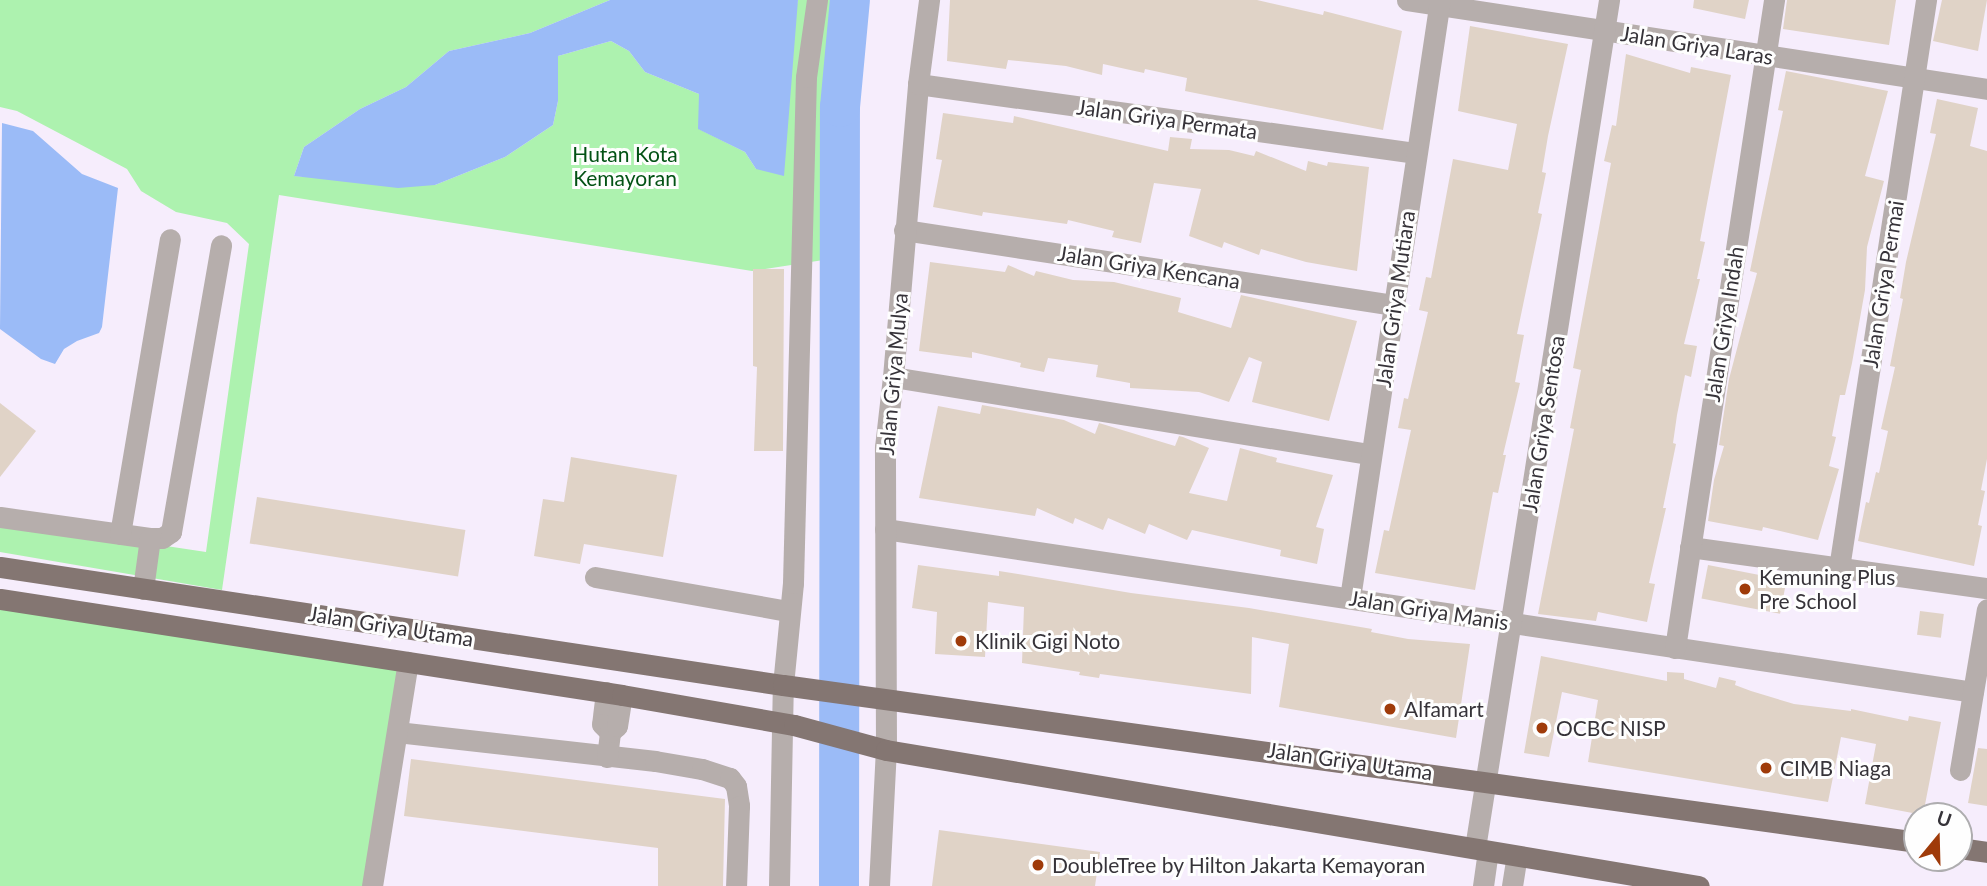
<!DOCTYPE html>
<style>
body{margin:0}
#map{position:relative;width:1987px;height:886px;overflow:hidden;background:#f6edfc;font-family:Lato,sans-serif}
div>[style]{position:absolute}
.green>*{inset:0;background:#adf2af}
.water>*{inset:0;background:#9bbbf7}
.river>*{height:40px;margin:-20px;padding:0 20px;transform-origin:20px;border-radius:20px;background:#9bbbf7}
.building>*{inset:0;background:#e0d3c7;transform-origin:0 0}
.minor>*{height:21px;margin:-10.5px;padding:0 10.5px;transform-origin:10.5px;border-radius:10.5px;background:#b6aeac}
.major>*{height:21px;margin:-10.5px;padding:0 10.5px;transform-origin:10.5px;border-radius:10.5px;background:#847672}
.dots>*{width:19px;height:19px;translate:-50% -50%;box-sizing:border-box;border:4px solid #fefefe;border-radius:50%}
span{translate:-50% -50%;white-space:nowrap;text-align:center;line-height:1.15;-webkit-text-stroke:6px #fefefe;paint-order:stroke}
.street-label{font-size:21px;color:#363339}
.park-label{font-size:21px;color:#035215}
.poi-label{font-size:21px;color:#363339}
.left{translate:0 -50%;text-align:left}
.north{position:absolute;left:1903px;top:802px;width:70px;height:70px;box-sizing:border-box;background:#fefefe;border:2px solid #aeadaf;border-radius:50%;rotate:19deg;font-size:19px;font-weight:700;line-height:28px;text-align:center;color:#363339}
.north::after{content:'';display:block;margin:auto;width:24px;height:32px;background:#9f3b0a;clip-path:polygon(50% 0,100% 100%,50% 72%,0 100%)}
</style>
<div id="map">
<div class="green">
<i style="clip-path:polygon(0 0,610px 0,530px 33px,449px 51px,406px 87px,360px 109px,304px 147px,294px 176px,435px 185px,505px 157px,553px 125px,558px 101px,558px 56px,611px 41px,629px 51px,645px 72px,699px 94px,699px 129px,745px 152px,756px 169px,798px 0,841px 0,833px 68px,830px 259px,752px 271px,279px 195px,222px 590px,0 552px,0 521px,206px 552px,249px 244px,227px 223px,176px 212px,141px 191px,127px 169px,17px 111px,0 107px)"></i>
<i style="clip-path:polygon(0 599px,408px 662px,373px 886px,0 886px)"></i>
</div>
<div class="water">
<i style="clip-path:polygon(610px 0,798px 0,784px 176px,756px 169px,745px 152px,698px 129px,699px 94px,645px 72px,629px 51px,611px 41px,558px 56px,558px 101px,553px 125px,505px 157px,435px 185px,398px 188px,294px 176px,304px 147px,360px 109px,406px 87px,449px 51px,530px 33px)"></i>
<i style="clip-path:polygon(2px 123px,33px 131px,82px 174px,118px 188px,102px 327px,99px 333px,77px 341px,64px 349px,55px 364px,41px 359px,0 329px)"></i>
</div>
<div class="river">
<i style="left:839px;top:886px;width:779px;rotate:-89.93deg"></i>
<i style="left:840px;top:107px;width:107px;rotate:-84.7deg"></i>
</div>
<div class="building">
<i style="clip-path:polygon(950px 0,1257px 0,1323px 15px,1324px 11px,1402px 31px,1383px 130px,1185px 91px,1187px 78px,1145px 69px,1144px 73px,1103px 64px,1102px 75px,1066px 66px,1008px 60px,1006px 69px,947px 61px)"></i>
<i style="clip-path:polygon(1694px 0,1749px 0,1745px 19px,1693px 8px)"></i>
<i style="clip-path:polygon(1787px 0,1896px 0,1889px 45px,1783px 29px)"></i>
<i style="clip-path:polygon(1942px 0,1987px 0,1978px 51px,1933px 41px)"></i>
<i style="clip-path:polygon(1470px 26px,1568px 44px,1548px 136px,1542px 172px,1546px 173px,1538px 213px,1542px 214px,1517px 334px,1524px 335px,1515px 382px,1520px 383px,1503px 455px,1506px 455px,1498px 493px,1493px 492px,1475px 590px,1375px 573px,1384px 530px,1389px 531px,1411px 430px,1398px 428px,1404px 398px,1408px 399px,1428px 312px,1419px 310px,1426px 277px,1431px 278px,1453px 159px,1508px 170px,1517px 124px,1458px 111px)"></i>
<i style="clip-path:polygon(1626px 54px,1690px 73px,1691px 67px,1731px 75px,1700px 241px,1705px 242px,1697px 279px,1700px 279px,1684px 344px,1697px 346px,1691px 377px,1685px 375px,1677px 415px,1673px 443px,1676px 444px,1663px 508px,1666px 508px,1649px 583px,1655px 584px,1647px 622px,1598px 612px,1596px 621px,1538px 614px,1574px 429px,1570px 428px,1581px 370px,1573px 368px,1611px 163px,1604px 161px,1612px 125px,1616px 126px)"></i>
<i style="clip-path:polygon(1786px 71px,1888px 91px,1865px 176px,1884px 181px,1867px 247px,1865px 290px,1852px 363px,1845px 395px,1840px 395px,1832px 436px,1836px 437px,1829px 466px,1839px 469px,1818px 540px,1763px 527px,1762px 531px,1708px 521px,1714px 480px,1724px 446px,1719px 445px,1729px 379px,1757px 273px,1750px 271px,1783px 111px,1778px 110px)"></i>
<i style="clip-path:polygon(1937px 99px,1978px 108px,1970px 146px,1987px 151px,1987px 459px,1981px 490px,1985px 491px,1978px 525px,1982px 526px,1974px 566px,1858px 541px,1866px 502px,1869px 503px,1876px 472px,1879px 473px,1888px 431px,1881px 429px,1895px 367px,1890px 366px,1903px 299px,1900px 298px,1906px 262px,1936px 134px,1930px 133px)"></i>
<i style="clip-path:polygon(943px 113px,1013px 123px,1014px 116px,1168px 151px,1170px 137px,1192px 139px,1190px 149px,1229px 150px,1254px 156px,1256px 151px,1306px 171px,1308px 161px,1327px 166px,1328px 162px,1369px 167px,1357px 271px,1306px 262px,1261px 249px,1259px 255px,1224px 242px,1222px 248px,1189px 236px,1201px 189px,1154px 183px,1141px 243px,1112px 237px,1114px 231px,1068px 220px,1067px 224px,983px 212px,982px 216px,933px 207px,942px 160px,936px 159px)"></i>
<i style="clip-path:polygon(930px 262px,1005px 272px,1008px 265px,1034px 276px,1036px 271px,1073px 280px,1114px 282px,1181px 298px,1178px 312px,1231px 328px,1241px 295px,1357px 321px,1329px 421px,1252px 402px,1262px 362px,1249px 357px,1229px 402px,1199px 392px,1130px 388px,1130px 383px,1096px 377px,1098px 365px,1048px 358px,1044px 372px,1020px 367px,1021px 363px,972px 352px,972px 358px,919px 351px)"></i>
<i style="clip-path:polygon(753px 269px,784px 269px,783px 451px,754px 451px,757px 367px,753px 366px)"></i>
<i style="clip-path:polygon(0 403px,36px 431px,0 477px)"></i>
<i style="clip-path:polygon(982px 405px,1064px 420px,1095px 434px,1099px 423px,1175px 446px,1179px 436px,1183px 437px,1209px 448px,1189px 493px,1227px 501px,1240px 448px,1277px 458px,1276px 462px,1333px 475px,1316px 527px,1324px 529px,1317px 564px,1280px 556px,1281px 550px,1192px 530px,1187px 540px,1149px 524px,1145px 534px,1108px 518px,1103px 530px,1075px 518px,1073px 524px,1037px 508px,1035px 516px,919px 498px,938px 406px,980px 414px)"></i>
<i style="clip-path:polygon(571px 457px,677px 475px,663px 557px,584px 544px,580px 564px,534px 556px,543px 499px,564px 502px)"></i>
<i style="left:257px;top:497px;width:211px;height:47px;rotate:9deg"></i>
<i style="clip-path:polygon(918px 565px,999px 576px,999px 571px,1018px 574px,1131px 593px,1249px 608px,1372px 629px,1371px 632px,1408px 639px,1470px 644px,1456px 738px,1279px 707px,1289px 644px,1252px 637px,1251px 694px,1100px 674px,1099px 678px,1079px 675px,1080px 672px,1022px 663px,1024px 607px,988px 602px,985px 657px,935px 654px,937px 612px,912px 608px)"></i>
<i style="left:1708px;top:565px;width:80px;height:34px;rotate:11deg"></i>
<i style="left:1920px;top:611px;width:24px;height:24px;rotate:7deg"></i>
<i style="clip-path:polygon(1541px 656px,1667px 681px,1667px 672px,1684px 673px,1684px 679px,1716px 688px,1719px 677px,1736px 681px,1735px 685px,1751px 691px,1794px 704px,1851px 711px,1851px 709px,1908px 721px,1909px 716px,1941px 722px,1923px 815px,1865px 804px,1876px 744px,1841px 737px,1828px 802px,1588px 762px,1598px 700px,1562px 692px,1549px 757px,1524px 753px)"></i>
<i style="clip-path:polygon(1978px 748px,1987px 749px,1987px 806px,1968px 803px)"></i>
<i style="clip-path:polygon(411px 759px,725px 799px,723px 886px,658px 886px,658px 848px,404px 816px)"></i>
<i style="clip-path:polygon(939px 830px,1100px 852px,1095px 886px,932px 886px)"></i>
</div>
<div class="minor">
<i style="left:1407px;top:0;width:587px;rotate:8.72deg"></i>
<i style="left:918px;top:84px;width:503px;rotate:7.89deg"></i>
<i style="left:904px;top:230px;width:496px;rotate:8.7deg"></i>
<i style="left:893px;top:377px;width:484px;rotate:9.2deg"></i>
<i style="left:0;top:517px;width:151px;rotate:8deg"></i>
<i style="left:150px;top:538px;width:12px"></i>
<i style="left:162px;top:538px;width:11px;rotate:-34deg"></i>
<i style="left:171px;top:532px;width:291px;rotate:-80.1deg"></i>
<i style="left:885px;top:529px;width:1100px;rotate:8.52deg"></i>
<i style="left:120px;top:534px;width:299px;rotate:-80.4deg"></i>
<i style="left:1690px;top:547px;width:300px;rotate:7.9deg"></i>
<i style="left:1839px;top:568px;width:575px;rotate:-81.29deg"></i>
<i style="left:595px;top:577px;width:196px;rotate:10deg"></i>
<i style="left:143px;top:589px;width:51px;rotate:-82.2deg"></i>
<i style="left:1350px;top:598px;width:605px;rotate:-81.44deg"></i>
<i style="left:1675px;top:648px;width:656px;rotate:-81.31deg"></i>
<i style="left:606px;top:692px;width:32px;rotate:97deg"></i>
<i style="left:602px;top:724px;width:11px;rotate:45deg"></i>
<i style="left:397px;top:732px;width:260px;rotate:6.4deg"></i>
<i style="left:655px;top:761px;width:48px;rotate:9.7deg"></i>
<i style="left:702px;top:769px;width:29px;rotate:18deg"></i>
<i style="left:730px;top:778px;width:10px;rotate:53deg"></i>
<i style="left:736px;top:786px;width:20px;rotate:81deg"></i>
<i style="left:739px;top:806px;width:80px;rotate:92.1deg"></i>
<i style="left:607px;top:757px;width:25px;rotate:-83deg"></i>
<i style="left:610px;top:732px;width:9px;rotate:-41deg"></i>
<i style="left:617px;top:726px;width:31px;rotate:-81deg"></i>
<i style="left:1960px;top:770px;width:163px;rotate:-80.5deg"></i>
<i style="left:1475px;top:848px;width:859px;rotate:-81.02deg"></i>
<i style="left:372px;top:886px;width:227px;rotate:-80.9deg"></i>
<i style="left:779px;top:886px;width:201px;rotate:-88.9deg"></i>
<i style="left:783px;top:685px;width:102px;rotate:-84.4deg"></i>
<i style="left:793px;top:583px;width:506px;rotate:-88.53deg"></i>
<i style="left:806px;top:77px;width:78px;rotate:-81.9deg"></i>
<i style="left:879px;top:886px;width:136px;rotate:-87.1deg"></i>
<i style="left:886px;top:750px;width:303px;rotate:-90.2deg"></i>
<i style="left:885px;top:447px;width:70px;rotate:-83.5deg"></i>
<i style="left:893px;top:377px;width:294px;rotate:-85.1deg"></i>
<i style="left:918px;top:84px;width:85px;rotate:-82.5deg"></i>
<i style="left:1483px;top:886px;width:35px;rotate:-82deg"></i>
<i style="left:1512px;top:886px;width:30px;rotate:-81deg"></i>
</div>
<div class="major">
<i style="left:0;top:567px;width:792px;rotate:8.57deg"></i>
<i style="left:783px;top:685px;width:1145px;rotate:7.88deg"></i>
<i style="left:0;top:599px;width:629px;rotate:8.77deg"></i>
<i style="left:622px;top:695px;width:175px;rotate:9.9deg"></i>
<i style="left:794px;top:725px;width:95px;rotate:15.2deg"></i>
<i style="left:886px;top:750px;width:824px;rotate:9.5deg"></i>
<i style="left:1959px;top:848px;width:28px;rotate:8deg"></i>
</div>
<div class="dots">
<i style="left:1745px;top:589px;background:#9f3b0a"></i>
<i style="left:961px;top:641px;background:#9f3b0a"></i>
<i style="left:1390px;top:709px;background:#9f3b0a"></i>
<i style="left:1542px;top:728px;background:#9f3b0a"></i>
<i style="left:1766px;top:768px;background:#9f3b0a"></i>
<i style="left:1038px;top:865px;background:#9f3b0a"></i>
</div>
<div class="street-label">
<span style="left:1697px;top:45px;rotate:9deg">Jalan Griya Laras</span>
<span style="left:1167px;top:119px;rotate:8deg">Jalan Griya Permata</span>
<span style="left:1149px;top:267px;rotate:9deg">Jalan Griya Kencana</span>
<span style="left:1883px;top:284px;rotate:-81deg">Jalan Griya Permai</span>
<span style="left:1395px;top:299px;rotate:-82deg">Jalan Griya Mutiara</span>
<span style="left:1724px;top:324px;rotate:-81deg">Jalan Griya Indah</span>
<span style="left:893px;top:374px;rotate:-85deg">Jalan Griya Mulya</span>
<span style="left:1543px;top:424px;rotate:-81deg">Jalan Griya Sentosa</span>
<span style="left:1429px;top:610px;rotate:9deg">Jalan Griya Manis</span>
<span style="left:391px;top:626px;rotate:9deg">Jalan Griya Utama</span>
<span style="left:1350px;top:761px;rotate:8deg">Jalan Griya Utama</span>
</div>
<div class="park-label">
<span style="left:625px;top:166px">Hutan Kota<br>Kemayoran</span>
</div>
<div class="poi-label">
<span class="left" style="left:1759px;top:589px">Kemuning Plus<br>Pre School</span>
<span class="left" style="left:975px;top:641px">Klinik Gigi Noto</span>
<span class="left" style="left:1404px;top:709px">Alfamart</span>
<span class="left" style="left:1556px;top:728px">OCBC NISP</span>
<span class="left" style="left:1780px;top:768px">CIMB Niaga</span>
<span class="left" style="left:1052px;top:865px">DoubleTree by Hilton Jakarta Kemayoran</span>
</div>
<div class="north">U</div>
</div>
